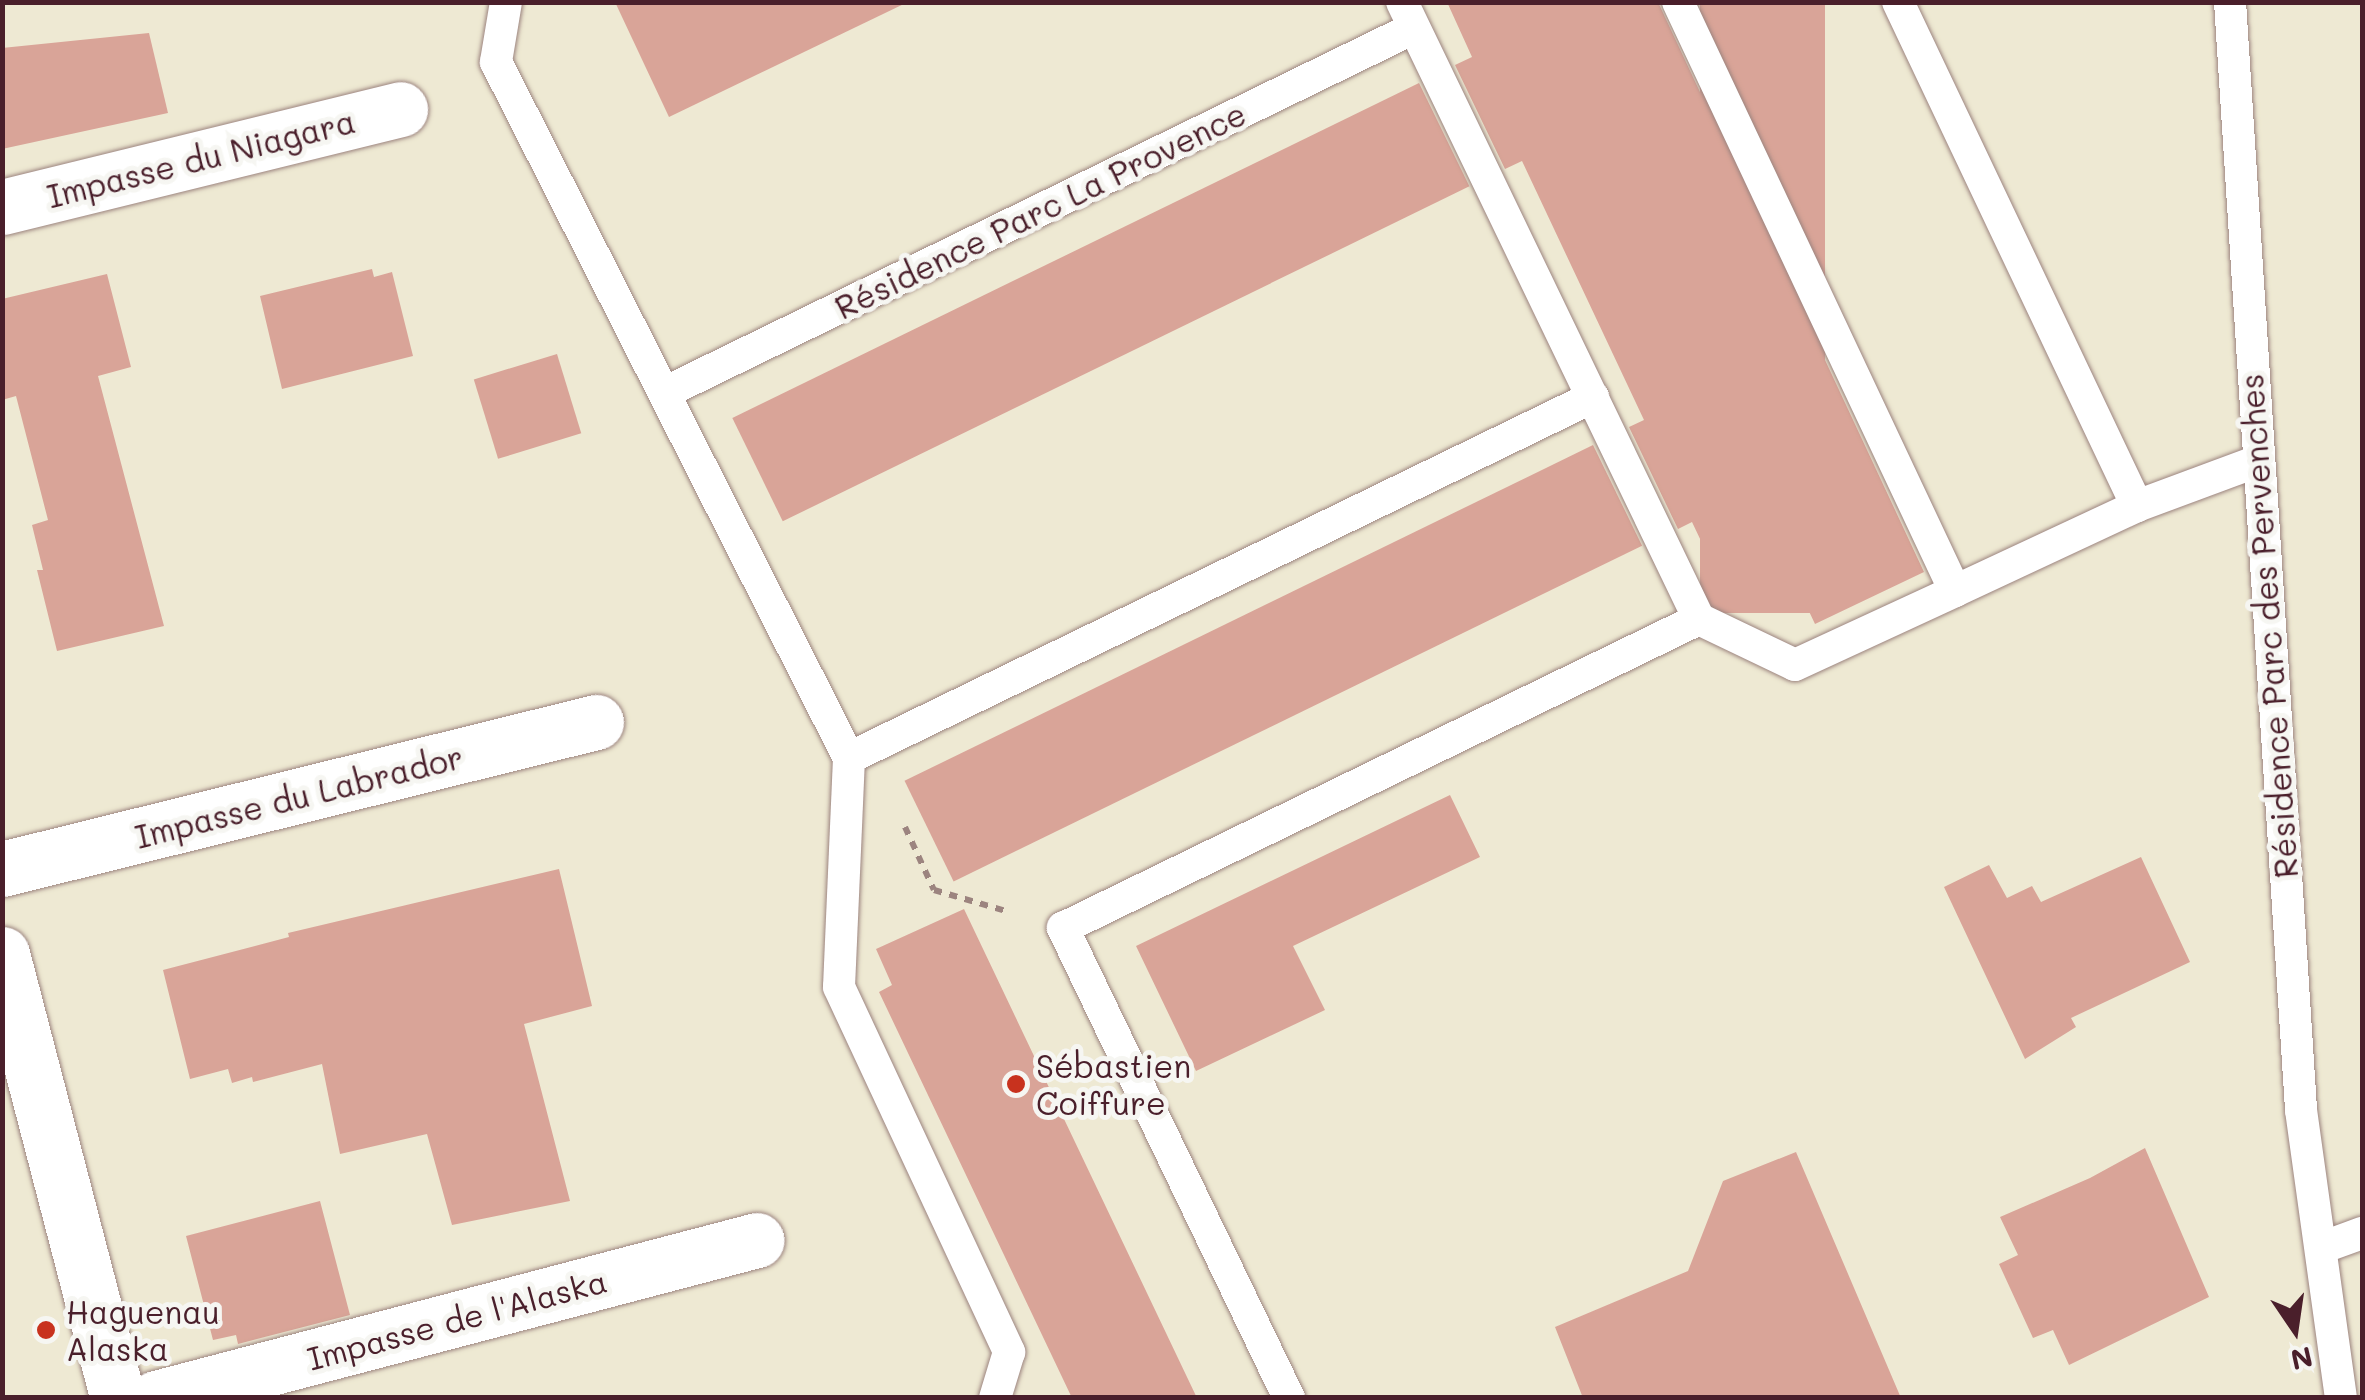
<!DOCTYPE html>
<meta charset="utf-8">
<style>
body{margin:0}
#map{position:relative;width:2365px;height:1400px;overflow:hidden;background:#eee9d3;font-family:Mali,sans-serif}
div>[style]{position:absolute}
.building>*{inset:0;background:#d9a498;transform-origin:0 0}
.path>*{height:6px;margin-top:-3px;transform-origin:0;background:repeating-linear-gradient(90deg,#9c847f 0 8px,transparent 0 16px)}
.roads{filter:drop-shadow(0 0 2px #9c847f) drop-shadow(0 0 2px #9c847f)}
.lane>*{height:32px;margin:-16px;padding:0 16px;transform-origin:16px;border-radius:16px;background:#fff}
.street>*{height:55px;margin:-27.5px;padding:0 27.5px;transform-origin:27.5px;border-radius:27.5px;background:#fff}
.dots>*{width:28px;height:28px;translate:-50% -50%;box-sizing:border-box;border:5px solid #f6f6f2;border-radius:50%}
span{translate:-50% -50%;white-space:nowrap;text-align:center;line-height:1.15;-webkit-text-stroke:10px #f6f6f2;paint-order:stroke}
.street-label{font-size:32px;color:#4a1f2b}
.poi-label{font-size:32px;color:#4a1f2b}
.left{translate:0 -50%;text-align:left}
.frame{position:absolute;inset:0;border:5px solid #4a1f2b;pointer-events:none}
.north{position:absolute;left:2245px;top:1280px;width:100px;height:100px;-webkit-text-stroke:8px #f6f6f2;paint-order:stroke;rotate:167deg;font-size:28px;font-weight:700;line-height:40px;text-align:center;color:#4a1f2b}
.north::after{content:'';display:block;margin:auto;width:35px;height:45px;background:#4a1f2b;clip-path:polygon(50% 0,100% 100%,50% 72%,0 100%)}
</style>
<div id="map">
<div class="building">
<i style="clip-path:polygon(615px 2px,908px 2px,669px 117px)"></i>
<i style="clip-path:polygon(1447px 2px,1658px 2px,1924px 572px,1815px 624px,1772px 533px,1711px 562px,1692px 522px,1678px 529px,1629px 427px,1644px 420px,1522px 161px,1505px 169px,1455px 65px,1472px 57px)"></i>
<i style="left:1700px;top:2px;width:125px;height:611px"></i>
<i style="clip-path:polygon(149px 33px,168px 113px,2px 149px,2px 48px)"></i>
<i style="left:1419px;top:83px;width:115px;height:764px;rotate:64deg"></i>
<i style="clip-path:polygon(372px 269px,374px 277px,392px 272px,413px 356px,282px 389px,260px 296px)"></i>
<i style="clip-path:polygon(107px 274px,131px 367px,98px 376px,164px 626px,57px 651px,37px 570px,43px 570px,32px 525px,48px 520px,16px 396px,2px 400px,2px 299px)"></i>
<i style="left:557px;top:354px;width:83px;height:87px;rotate:73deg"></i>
<i style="left:1593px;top:445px;width:112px;height:766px;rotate:64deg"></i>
<i style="clip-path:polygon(1450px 795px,1480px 857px,1293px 946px,1325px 1010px,1196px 1071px,1136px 946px)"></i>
<i style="clip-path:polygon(2141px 857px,2190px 962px,2071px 1018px,2076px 1027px,2025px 1059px,1944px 887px,1989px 865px,2007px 898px,2032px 886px,2041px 902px)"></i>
<i style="clip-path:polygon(559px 869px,592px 1006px,524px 1024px,570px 1201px,452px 1225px,427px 1134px,340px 1154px,322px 1064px,253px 1082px,252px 1077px,232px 1083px,228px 1069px,190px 1079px,163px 970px,289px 937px,288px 933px)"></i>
<i style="clip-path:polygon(964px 909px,1197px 1398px,1072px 1398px,879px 992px,892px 985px,876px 949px)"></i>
<i style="clip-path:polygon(2145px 1148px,2209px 1297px,2069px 1365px,2053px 1330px,2033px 1338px,1999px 1264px,2018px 1255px,2000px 1217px,2090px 1178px)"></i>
<i style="clip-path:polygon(1796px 1152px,1901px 1398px,1583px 1398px,1555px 1327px,1688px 1271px,1723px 1181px)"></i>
<i style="clip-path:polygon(320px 1201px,350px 1315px,238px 1344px,236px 1335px,213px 1340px,186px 1236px)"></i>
</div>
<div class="path">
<i style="left:905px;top:827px;width:69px;rotate:65.3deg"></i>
<i style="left:934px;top:890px;width:78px;rotate:16.3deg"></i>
</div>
<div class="roads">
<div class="lane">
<i style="left:506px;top:2px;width:61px;rotate:99.5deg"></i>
<i style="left:496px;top:62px;width:780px;rotate:63.11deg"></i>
<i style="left:849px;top:758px;width:229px;rotate:92.5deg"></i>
<i style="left:839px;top:987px;width:403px;rotate:65deg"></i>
<i style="left:1009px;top:1352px;width:48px;rotate:106.9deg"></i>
<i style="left:1402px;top:2px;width:685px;rotate:64.3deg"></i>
<i style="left:1678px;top:2px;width:651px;rotate:64.81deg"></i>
<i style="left:1955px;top:591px;width:201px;rotate:-25deg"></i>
<i style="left:1898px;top:2px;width:558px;rotate:64.63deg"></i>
<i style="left:2137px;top:506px;width:129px;rotate:-20.4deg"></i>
<i style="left:2230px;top:2px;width:1110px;rotate:86.33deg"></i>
<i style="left:2301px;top:1110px;width:291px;rotate:82.1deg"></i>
<i style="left:666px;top:392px;width:832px;rotate:-25.95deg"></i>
<i style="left:1699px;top:619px;width:106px;rotate:25.6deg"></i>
<i style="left:1795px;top:665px;width:176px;rotate:-24.8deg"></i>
<i style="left:849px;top:758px;width:827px;rotate:-25.88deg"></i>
<i style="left:2321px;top:1248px;width:44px;rotate:-20.1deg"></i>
<i style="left:1289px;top:1398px;width:522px;rotate:-115.68deg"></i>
<i style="left:1063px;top:928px;width:707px;rotate:-25.91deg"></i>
</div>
<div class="street">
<i style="left:2px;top:207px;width:410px;rotate:-13.8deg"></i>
<i style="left:2px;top:869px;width:612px;rotate:-13.9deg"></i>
<i style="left:2px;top:954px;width:459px;rotate:75.4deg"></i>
<i style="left:156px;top:1398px;width:621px;rotate:-14.73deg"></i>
</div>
</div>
<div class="dots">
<i style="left:1016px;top:1084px;background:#c8321e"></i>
<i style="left:46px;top:1330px;background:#c8321e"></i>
</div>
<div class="street-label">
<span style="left:201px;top:158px;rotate:-14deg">Impasse du Niagara</span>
<span style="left:1040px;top:210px;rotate:-26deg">Résidence Parc La Provence</span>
<span style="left:2268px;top:626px;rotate:-94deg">Résidence Parc des Pervenches</span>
<span style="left:299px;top:796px;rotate:-14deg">Impasse du Labrador</span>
<span style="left:457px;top:1319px;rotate:-15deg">Impasse de l'Alaska</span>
</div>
<div class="poi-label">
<span class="left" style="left:1036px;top:1084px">Sébastien<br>Coiffure</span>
<span class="left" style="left:66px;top:1330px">Haguenau<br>Alaska</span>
</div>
<div class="frame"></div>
<div class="north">N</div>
</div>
